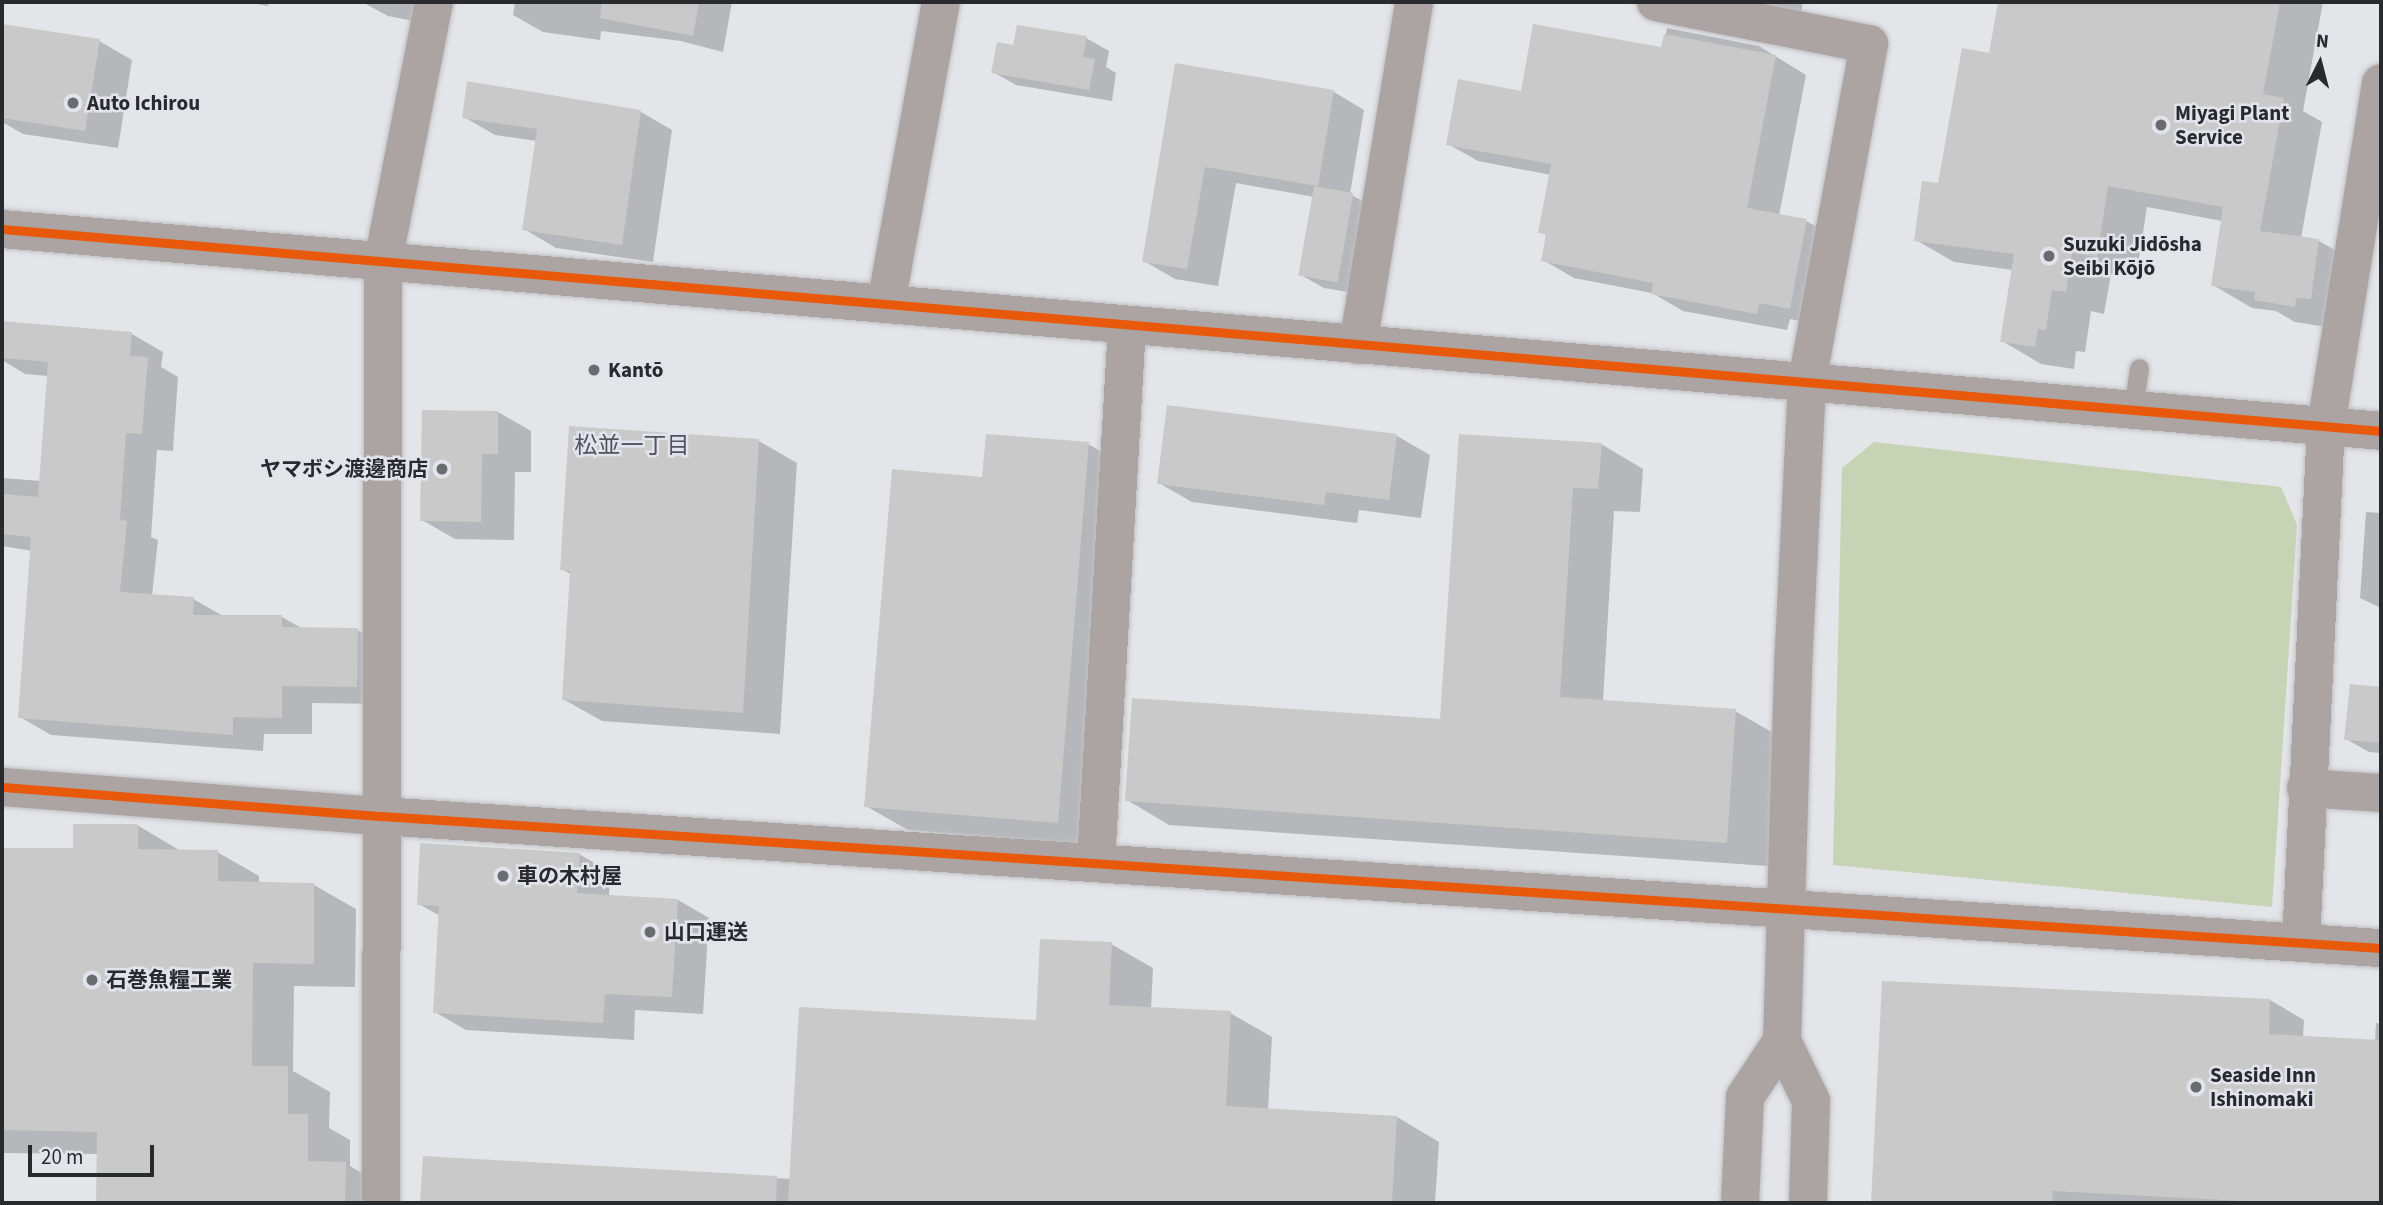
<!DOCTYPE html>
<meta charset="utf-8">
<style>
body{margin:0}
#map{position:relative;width:2383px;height:1205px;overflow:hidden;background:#e4e5e9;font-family:"Source Sans 3","Noto Sans JP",sans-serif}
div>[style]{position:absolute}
.green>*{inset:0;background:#c6d3b5}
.shadow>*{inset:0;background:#0003}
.building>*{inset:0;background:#cac9ca;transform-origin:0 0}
.roads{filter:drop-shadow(0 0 2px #bfc0c3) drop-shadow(0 0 2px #bfc0c3)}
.service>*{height:19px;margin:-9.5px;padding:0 9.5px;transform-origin:9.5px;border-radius:9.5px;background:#aca4a3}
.minor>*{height:38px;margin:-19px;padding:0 19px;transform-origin:19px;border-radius:19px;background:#aca4a3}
.cycleway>*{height:9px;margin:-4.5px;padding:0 4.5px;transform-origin:4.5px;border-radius:4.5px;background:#e8590c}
.dots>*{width:19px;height:19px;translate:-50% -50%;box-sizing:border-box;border:4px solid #e1e4ec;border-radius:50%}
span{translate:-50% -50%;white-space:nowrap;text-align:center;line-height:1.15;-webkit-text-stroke:5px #e1e4ec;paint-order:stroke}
.poi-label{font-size:21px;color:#292a2e;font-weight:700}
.left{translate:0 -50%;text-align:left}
.right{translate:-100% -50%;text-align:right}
.neighbourhood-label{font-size:23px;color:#50535a}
.frame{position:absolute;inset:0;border:4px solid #292a2e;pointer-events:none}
.north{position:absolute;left:2285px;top:28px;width:70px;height:70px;-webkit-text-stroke:5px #e1e4ec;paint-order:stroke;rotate:6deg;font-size:19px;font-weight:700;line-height:28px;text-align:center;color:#292a2e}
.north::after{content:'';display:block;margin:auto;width:24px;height:32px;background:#292a2e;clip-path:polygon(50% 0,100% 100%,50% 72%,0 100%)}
.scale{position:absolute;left:28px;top:1145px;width:126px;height:32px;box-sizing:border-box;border:4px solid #292a2e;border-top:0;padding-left:9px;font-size:21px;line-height:24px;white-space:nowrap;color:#292a2e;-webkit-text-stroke:5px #e1e4ec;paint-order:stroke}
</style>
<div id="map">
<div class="green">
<i style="clip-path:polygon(1874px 442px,2281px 487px,2297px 525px,2272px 907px,1833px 865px,1842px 468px)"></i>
</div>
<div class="shadow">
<i style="clip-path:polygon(245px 2px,269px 2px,268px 6px)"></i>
<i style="clip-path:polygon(362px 2px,422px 2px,419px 22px,388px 16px)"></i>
<i style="clip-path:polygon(515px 2px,732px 2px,723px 52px,681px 41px,601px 31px,600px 40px,543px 32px,513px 15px)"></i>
<i style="clip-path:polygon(1710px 2px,1803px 2px,1800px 19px)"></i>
<i style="clip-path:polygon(2000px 2px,2323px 2px,2303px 111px,2322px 122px,2301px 238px,2319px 241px,2358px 263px,2333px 328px,2295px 322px,2276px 311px,2252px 308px,2213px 285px,2222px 221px,2147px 207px,2136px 278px,2111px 274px,2104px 314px,2091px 311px,2085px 352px,2076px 351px,2074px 369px,2041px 364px,2002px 341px,2013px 270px,1954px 262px,1916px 240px,1990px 55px)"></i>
<i style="clip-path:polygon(3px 26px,99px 41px,132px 60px,118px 148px,23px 134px,2px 122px)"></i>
<i style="clip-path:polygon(1667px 28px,1759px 46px,1806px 75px,1779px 216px,1806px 221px,1837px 238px,1820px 325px,1790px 319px,1787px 330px,1683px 311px,1652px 293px,1574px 278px,1543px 260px,1548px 236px,1540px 232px,1551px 175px,1478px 161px,1448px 144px,1522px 93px,1663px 49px)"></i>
<i style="clip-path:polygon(1086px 38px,1109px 51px,1106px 67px,1116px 73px,1112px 101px,1016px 85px,993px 72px,1015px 47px)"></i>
<i style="clip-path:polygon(1176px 65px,1334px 92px,1364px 110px,1350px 194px,1375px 208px,1360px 294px,1324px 288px,1301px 275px,1314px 197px,1236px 183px,1218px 286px,1175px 279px,1144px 261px)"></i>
<i style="clip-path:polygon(641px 112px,672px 130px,653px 262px,556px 248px,524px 229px,537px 141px,495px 135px,464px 117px)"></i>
<i style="clip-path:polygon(2px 323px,132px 334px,163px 352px,161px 367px,178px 377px,173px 451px,157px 450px,151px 537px,158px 540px,152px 596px,193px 599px,225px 617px,282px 617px,303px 629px,357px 630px,388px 648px,388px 704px,312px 703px,312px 734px,264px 734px,263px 751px,51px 735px,20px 717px,32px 551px,2px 546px,2px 478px,41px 481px,48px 376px,25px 374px,2px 360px)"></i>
<i style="clip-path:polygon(498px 412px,531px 431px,531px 472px,515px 472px,514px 540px,455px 539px,422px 520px)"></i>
<i style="clip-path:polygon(1397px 436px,1430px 455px,1421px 518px,1359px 510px,1357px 523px,1192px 502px,1159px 483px)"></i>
<i style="clip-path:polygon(1460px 436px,1601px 444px,1643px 469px,1640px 512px,1614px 511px,1603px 702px,1735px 711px,1777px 735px,1768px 866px,1169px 825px,1127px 800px,1442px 721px)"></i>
<i style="clip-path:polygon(759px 441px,797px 463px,780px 734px,602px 721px,563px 699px,572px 575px,562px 569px)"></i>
<i style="clip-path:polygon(1088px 444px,1130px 468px,1099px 846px,908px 830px,866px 806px,983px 479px)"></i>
<i style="clip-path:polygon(2366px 512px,2381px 513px,2381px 608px,2360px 598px)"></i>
<i style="clip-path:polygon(2351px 686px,2381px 689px,2381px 753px,2369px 752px,2346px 739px)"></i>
<i style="clip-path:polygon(137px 825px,179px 850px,217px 852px,259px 876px,259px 884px,314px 885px,356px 909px,355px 987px,294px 986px,293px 1071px,330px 1092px,329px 1128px,350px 1140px,350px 1166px,387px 1188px,387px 1203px,98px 1203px,99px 1154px,2px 1153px,2px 849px,75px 850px)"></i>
<i style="clip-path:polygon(579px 854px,610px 872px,609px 896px,678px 900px,709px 918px,703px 1014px,635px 1010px,634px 1040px,466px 1030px,435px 1012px,440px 916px,419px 904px)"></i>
<i style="clip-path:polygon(1111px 944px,1153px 968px,1151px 1009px,1230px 1013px,1272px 1037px,1268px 1110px,1397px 1117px,1439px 1142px,1435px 1203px,422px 1203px,424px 1158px,791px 1179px,1037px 1022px)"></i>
<i style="clip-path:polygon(1884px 983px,2270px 1000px,2304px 1020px,2303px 1038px,2375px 1041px,2376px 1023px,2381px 1024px,2381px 1203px,1873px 1203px)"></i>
</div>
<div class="building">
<i style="clip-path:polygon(602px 2px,699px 2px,693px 36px,600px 18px)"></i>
<i style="clip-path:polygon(1998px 2px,2280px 2px,2263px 94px,2284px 98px,2260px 231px,2319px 239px,2311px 299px,2296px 298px,2295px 307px,2254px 300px,2255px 292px,2211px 286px,2223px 207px,2108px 186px,2097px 257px,2072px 253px,2066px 292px,2052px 290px,2046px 330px,2038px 329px,2035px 347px,2000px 342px,2014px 254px,1914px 241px,1922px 181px,1938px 183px,1962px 48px,1989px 53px)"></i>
<i style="clip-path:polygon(2px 24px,100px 39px,85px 131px,2px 118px)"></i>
<i style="clip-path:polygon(1533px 24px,1661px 47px,1664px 34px,1776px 55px,1747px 208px,1807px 219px,1790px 309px,1759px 303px,1757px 314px,1651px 294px,1653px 283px,1541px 261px,1546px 234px,1538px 233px,1551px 164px,1446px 145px,1458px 79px,1521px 91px)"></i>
<i style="clip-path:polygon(1017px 25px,1087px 36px,1083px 57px,1095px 59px,1089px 90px,991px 73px,997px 42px,1013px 45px)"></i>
<i style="clip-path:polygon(1175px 63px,1334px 90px,1318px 186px,1205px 167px,1187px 269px,1142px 262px)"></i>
<i style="clip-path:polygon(467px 81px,641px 110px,622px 245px,522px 230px,537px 129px,462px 118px)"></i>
<i style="left:1314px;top:186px;width:40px;height:91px;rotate:10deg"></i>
<i style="clip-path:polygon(2px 321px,132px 332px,130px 356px,148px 357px,142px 434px,126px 433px,120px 520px,127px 521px,120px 592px,194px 597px,193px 615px,282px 615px,282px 627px,358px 628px,357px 687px,282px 686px,282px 718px,233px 717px,233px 735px,18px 718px,31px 537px,2px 534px,2px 494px,38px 497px,48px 362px,2px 358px)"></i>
<i style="clip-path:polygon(1167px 405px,1397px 434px,1389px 500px,1326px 492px,1324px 505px,1157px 484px)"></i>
<i style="clip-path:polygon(422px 410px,498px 411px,498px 454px,482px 454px,481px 522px,420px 521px)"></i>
<i style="clip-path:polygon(569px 426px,759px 439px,743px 713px,562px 700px,570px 571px,560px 570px)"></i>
<i style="clip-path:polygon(986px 434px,1089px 442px,1058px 823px,864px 807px,892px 469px,982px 477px)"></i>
<i style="clip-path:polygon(1459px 434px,1602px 443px,1598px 489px,1573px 488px,1560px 697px,1736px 709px,1727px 843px,1125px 801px,1132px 698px,1440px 719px)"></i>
<i style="clip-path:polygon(2350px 684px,2381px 687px,2381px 743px,2344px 740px)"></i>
<i style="clip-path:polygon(73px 824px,138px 824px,138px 849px,218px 850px,218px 881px,314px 883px,314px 964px,253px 963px,252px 1066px,288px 1066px,288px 1114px,308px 1114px,308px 1161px,346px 1162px,345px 1203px,96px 1203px,97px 1132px,2px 1130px,2px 848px,73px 848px)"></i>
<i style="clip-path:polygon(420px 843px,580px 853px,577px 893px,678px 899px,672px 997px,605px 994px,603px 1023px,433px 1013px,439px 906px,417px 905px)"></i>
<i style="clip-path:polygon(1040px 939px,1112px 942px,1109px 1005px,1231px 1011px,1226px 1106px,1397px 1116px,1392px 1203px,788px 1203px,799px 1007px,1036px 1020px)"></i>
<i style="clip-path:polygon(1882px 981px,2270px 999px,2269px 1034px,2381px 1040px,2381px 1203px,2281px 1203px,2053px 1191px,2052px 1203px,1871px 1203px)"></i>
<i style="clip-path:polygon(423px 1156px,777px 1176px,776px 1203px,420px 1203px)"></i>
</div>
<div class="roads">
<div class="service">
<i style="left:2133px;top:410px;width:42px;rotate:-81.9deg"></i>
</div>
<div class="minor">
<i style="left:1656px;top:2px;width:217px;rotate:11.2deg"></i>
<i style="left:1869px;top:44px;width:344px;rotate:100.4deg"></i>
<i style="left:1807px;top:382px;width:289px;rotate:92.8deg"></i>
<i style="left:1793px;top:671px;width:370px;rotate:91.7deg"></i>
<i style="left:1782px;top:1041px;width:67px;rotate:64.2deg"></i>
<i style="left:1811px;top:1101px;width:102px;rotate:91.7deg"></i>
<i style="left:2px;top:229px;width:2388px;rotate:4.85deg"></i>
<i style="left:886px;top:304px;width:307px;rotate:-79.7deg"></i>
<i style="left:1358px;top:345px;width:348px;rotate:-80.7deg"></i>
<i style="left:2px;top:787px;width:380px;rotate:4.4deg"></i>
<i style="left:381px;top:816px;width:2004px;rotate:3.78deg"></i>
<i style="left:2306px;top:788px;width:75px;rotate:3.8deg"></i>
<i style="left:1096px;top:863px;width:539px;rotate:-86.7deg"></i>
<i style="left:2301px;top:942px;width:517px;rotate:-87.23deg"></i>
<i style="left:2326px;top:426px;width:347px;rotate:-80.9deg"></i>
<i style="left:381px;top:1203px;width:941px;rotate:-89.88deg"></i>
<i style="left:383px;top:262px;width:265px;rotate:-78.9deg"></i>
<i style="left:1740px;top:1203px;width:106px;rotate:-87.3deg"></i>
<i style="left:1745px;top:1097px;width:67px;rotate:-56.5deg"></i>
</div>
</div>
<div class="cycleway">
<i style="left:2px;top:229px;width:2388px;rotate:4.85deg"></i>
<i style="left:2px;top:787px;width:380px;rotate:4.4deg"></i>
<i style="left:381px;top:816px;width:2004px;rotate:3.78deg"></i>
</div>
<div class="dots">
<i style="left:73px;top:103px;background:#6a6b6f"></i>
<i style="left:2161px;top:125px;background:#6a6b6f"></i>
<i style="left:2049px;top:256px;background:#6a6b6f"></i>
<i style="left:594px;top:370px;background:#6a6b6f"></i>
<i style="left:442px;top:469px;background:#6a6b6f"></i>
<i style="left:503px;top:876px;background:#6a6b6f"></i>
<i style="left:650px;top:932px;background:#6a6b6f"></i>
<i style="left:92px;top:980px;background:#6a6b6f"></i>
<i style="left:2196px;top:1087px;background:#6a6b6f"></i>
</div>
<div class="poi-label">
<span class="left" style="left:87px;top:103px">Auto Ichirou</span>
<span class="left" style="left:2175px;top:125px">Miyagi Plant<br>Service</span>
<span class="left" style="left:2063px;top:256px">Suzuki Jidōsha<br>Seibi Kōjō</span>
<span class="left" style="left:608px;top:370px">Kantō</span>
<span class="right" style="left:428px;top:469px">ヤマボシ渡邊商店</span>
<span class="left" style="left:517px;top:876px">車の木村屋</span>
<span class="left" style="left:664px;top:932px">山口運送</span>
<span class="left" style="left:106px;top:980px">石巻魚糧工業</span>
<span class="left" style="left:2210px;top:1087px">Seaside Inn<br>Ishinomaki</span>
</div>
<div class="neighbourhood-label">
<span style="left:632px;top:446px">松並一丁目</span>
</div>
<div class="frame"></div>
<div class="north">N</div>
<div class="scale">20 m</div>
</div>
